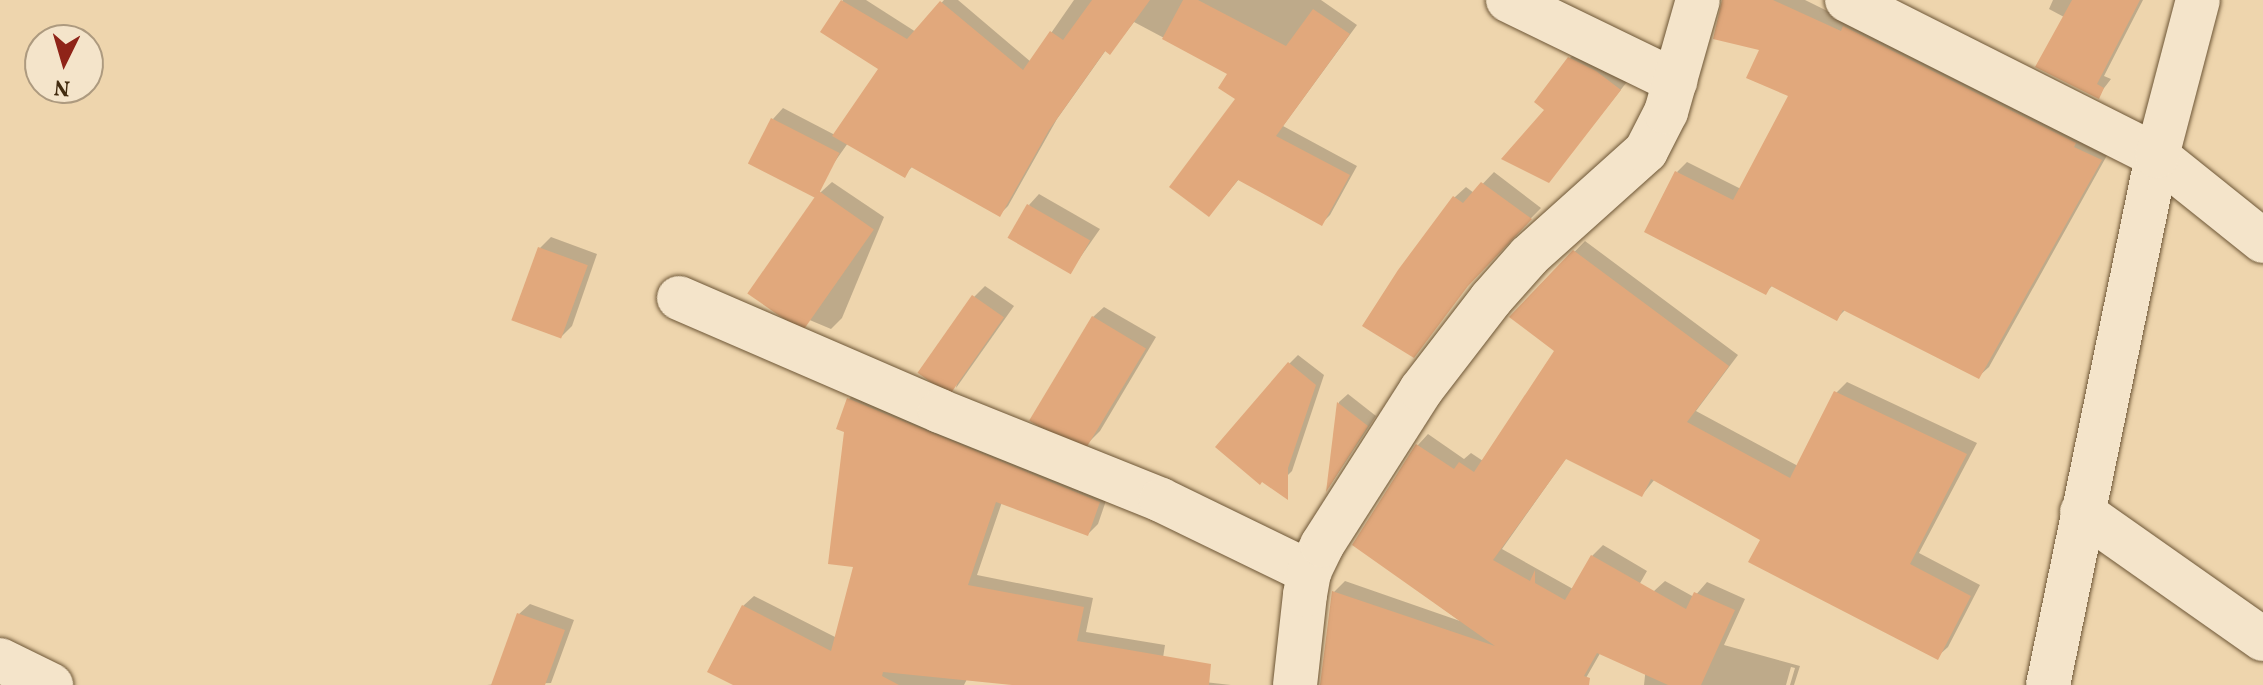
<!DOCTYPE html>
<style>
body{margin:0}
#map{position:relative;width:2263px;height:685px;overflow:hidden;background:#eed5ad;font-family:Vollkorn,serif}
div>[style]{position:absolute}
.shadow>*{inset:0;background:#0003}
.building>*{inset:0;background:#e1a87c;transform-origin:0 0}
.roads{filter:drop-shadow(0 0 2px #6d5636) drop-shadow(0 0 2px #6d5636)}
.minor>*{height:44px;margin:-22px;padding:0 22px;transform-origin:22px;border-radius:22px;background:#f4e4ca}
span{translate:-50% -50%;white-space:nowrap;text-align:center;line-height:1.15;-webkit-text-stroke:6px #f4e4ca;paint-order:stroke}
.north{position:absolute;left:24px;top:24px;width:80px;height:80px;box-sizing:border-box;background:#f4e4ca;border:2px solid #ad9a7f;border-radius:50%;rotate:185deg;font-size:22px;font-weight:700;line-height:32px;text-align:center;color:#422b0f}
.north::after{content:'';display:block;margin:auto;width:28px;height:36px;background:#8f2418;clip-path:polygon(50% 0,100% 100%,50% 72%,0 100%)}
</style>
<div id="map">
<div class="shadow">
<i style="clip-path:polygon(843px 0,866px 0,916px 32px,944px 0,958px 0,1031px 62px,1074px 0,1321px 0,1357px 25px,1283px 126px,1357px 166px,1330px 215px,1321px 224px,1239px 179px,1209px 215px,1238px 99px,1230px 73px,1134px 22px,1110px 53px,1106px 50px,1057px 119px,1008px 206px,999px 215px,913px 166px,904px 175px,848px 143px,812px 194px,773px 119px,783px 108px,835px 135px,881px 68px,822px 32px)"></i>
<i style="clip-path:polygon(1724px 0,1805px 0,2110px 150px,1989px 367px,1978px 377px,1846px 309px,1837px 318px,1773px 285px,1766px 292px,1677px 172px,1687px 162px,1741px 189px,1791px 96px,1762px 49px)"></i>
<i style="clip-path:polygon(2053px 0,2143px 0,2104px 76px,2111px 79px,2098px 96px,2064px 17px,2049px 9px)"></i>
<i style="clip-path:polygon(1581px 47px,1630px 78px,1549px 181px,1547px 109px,1570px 58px)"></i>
<i style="clip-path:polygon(1494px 172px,1541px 208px,1478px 272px,1413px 356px,1400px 271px,1455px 197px,1466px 187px,1474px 193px)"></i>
<i style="clip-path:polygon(832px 182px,884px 217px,842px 318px,831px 329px,774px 305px,821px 192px)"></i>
<i style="clip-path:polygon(1039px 194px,1100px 229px,1070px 272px,1029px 205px)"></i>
<i style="clip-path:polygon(551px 237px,597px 254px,572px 326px,561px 337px,540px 248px)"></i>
<i style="clip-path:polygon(1585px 241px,1738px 355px,1696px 411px,1798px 466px,1836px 393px,1847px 382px,1977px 443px,1919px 553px,1980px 585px,1948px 647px,1937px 657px,1763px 539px,1655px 479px,1642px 495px,1567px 457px,1502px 549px,1573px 589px,1592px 556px,1603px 545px,1647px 571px,1582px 685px,1322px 685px,1334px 592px,1345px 581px,1460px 621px,1354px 544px,1418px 445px,1428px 434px,1464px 459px,1471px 453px,1483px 461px,1556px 351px,1512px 317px)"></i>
<i style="clip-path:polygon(985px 286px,1014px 306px,956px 388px,974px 297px)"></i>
<i style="clip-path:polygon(1104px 307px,1156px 337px,1100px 431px,1089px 442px,1093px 317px)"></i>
<i style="clip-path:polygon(1298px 355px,1324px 375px,1292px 471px,1283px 480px,1289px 364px)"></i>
<i style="clip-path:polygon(859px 389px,1109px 492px,1098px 524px,1088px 534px,1002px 502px,977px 575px,1093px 598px,1086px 632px,1165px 645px,1160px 677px,1231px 685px,1032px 685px,967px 679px,964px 685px,738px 685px,743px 606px,754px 596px,837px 638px,855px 566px,849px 399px)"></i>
<i style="clip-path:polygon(1348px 394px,1376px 416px,1329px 487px,1339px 402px)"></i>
<i style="clip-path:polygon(1665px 581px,1694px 597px,1707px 582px,1745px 599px,1724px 645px,1800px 666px,1794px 685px,1790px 685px,1795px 668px,1791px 667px,1786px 685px,1644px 685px,1654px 591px)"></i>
<i style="clip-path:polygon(530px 604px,574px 620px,551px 683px,487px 685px,494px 684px,519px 614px)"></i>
</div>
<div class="building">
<i style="clip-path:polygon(841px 0,907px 39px,940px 1px,1023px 70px,1050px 31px,1063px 40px,1092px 0,1150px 0,1110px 55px,1105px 51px,1049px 130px,1000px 217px,911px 167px,905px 178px,832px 136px,878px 69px,820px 32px)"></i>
<i style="clip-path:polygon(1183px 0,1198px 0,1286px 46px,1313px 9px,1350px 34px,1276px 136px,1350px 175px,1322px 226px,1238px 180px,1209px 217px,1169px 187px,1235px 99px,1218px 88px,1227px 74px,1162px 39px)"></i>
<i style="clip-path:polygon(1722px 0,1773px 0,1841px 31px,1843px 26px,2076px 143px,2074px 147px,2102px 160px,1979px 379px,1843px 310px,1837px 321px,1771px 286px,1766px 295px,1644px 232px,1675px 171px,1733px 200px,1788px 96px,1746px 78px,1759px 50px,1713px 39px)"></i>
<i style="clip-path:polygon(2072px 0,2140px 0,2097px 84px,2104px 88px,2099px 99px,2035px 67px)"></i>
<i style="clip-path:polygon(1568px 57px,1596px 71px,1621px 90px,1549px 183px,1501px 159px,1544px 110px,1534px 102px)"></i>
<i style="left:771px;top:118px;width:77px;height:51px;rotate:27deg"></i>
<i style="clip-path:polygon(1481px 182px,1532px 219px,1468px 286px,1414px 358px,1362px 326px,1398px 270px,1453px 196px,1463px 203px)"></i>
<i style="left:819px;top:191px;width:67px;height:125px;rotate:35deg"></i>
<i style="left:1027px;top:204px;width:73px;height:39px;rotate:30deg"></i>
<i style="left:538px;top:247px;width:53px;height:78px;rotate:20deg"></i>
<i style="clip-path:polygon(1573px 250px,1729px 366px,1687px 422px,1790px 478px,1834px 391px,1967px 454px,1910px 564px,1971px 596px,1938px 660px,1748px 562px,1760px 540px,1651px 479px,1642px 497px,1566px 459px,1493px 560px,1530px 581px,1535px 570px,1535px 583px,1565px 600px,1591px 555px,1686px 609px,1694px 592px,1735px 610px,1701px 685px,1668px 685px,1597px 653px,1584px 676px,1590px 678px,1589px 685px,1320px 685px,1332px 591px,1495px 646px,1352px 545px,1416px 444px,1454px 469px,1459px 462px,1474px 472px,1554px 351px,1509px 317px)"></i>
<i style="left:972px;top:295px;width:39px;height:95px;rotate:35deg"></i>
<i style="left:1092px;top:316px;width:63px;height:122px;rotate:31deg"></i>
<i style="clip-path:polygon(1288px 362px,1316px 385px,1288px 468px,1288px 500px,1262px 482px,1260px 485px,1215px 447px)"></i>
<i style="clip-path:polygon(847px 398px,1100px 502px,1088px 536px,996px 502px,968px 585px,1084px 607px,1077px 641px,1211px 664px,1209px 685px,1012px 685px,883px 672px,882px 676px,899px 685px,733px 685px,707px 672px,742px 605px,831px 651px,853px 567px,828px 564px,844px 432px,836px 429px)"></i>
<i style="clip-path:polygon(1337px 402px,1368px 426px,1326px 492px)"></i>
<i style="clip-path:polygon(517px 613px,565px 630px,545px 685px,491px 685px)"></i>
</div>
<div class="roads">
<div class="minor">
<i style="left:1508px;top:0;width:186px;rotate:25.9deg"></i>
<i style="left:1847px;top:0;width:347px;rotate:26.7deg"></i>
<i style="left:2157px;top:156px;width:136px;rotate:38.7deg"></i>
<i style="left:679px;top:298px;width:284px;rotate:23.4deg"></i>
<i style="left:940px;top:411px;width:238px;rotate:21.9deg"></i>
<i style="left:1161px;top:500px;width:165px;rotate:25.9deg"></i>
<i style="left:2082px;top:512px;width:221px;rotate:35.1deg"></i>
<i style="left:0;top:660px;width:57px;rotate:26.1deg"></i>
<i style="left:1295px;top:685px;width:91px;rotate:-83.7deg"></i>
<i style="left:1305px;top:595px;width:23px;rotate:-80deg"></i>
<i style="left:1309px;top:572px;width:30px;rotate:-64deg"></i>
<i style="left:1322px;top:545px;width:184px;rotate:-57.4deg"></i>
<i style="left:1421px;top:390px;width:115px;rotate:-52.4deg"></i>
<i style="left:1491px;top:299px;width:57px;rotate:-48.5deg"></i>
<i style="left:1529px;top:256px;width:157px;rotate:-41.9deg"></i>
<i style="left:1646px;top:151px;width:44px;rotate:-62.9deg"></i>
<i style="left:1666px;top:112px;width:116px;rotate:-74.1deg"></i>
<i style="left:2048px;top:685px;width:540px;rotate:-78.36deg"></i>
<i style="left:2157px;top:156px;width:161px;rotate:-75.3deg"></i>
</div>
</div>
<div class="north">N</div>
</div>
